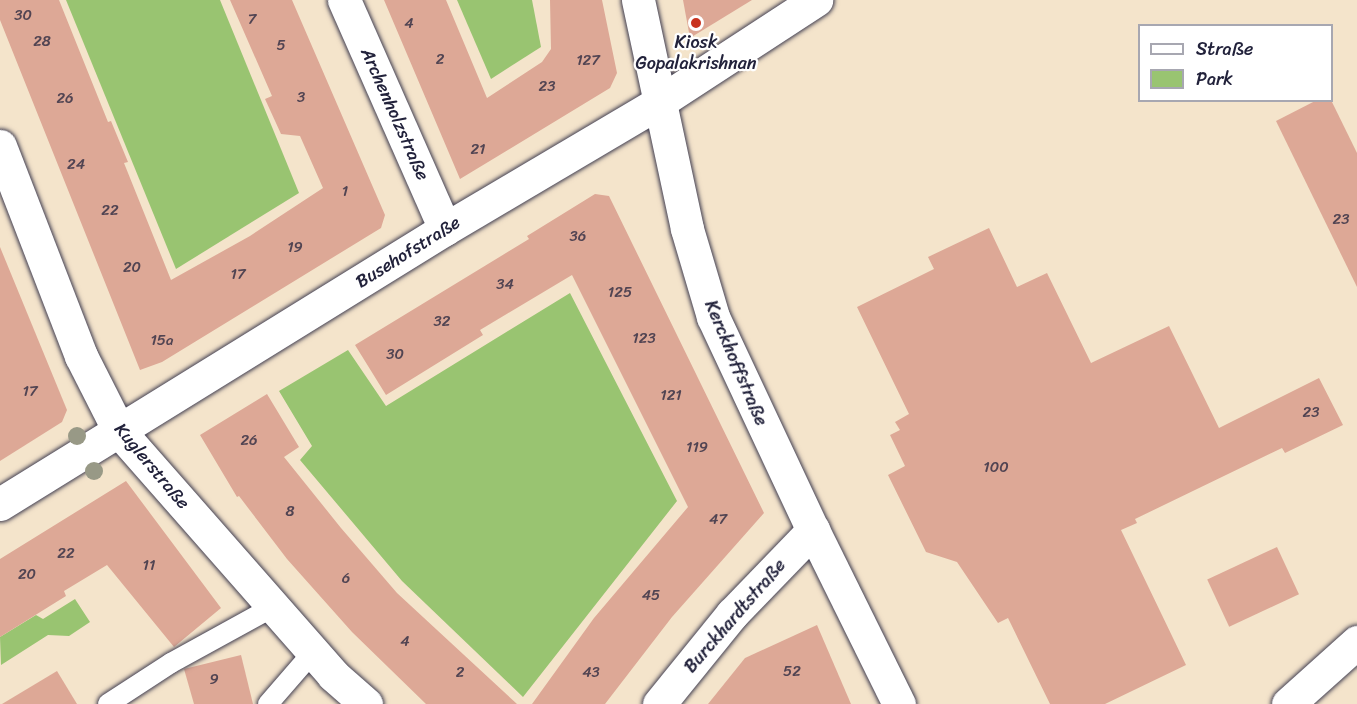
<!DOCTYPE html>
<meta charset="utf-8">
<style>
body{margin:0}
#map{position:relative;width:1357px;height:704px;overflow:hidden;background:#f4e4cb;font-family:Sriracha,sans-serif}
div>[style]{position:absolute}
.green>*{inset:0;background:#99c471}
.building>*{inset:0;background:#dda896;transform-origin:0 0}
.roads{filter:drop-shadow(0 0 2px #423f51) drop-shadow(0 0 2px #423f51)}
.service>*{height:20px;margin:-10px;padding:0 10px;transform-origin:10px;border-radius:10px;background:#fff}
.minor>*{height:33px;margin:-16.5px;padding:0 16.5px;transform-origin:16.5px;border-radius:16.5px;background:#fff}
.tertiary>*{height:33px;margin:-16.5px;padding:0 16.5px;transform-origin:16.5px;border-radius:16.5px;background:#fff}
.trees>*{width:18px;height:18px;margin:-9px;border-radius:50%;background:#989986}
.dots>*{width:16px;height:16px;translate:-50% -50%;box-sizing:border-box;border:3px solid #fff;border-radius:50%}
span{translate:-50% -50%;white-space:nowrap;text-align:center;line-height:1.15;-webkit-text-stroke:4.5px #fff;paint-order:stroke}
.number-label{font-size:15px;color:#514452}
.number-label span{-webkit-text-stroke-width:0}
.poi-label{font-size:18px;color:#22223b}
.street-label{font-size:18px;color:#22223b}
.legend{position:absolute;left:1138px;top:24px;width:195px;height:78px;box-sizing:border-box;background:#fff;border:2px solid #a7a7b1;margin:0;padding:8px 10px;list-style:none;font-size:18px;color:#22223b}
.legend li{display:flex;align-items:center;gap:12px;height:30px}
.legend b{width:30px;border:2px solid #a7a7b1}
</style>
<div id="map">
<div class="green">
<i style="clip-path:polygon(66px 0,220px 0,299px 193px,176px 269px)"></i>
<i style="clip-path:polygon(457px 0,532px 0,541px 47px,491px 79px)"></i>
<i style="clip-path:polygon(570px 293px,677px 501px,523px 697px,402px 581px,300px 460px,312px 446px,279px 391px,348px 350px,386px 406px)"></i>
<i style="clip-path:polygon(75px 599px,90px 622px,69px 636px,48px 635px,1px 665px,0 637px,36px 615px,43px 619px)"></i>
</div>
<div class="building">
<i style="clip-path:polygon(0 0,59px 0,108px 122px,111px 121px,128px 162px,124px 163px,171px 280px,250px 236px,323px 188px,300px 136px,281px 134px,265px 99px,272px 96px,230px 0,292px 0,385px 215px,381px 228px,162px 362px,140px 370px,0 20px)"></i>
<i style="clip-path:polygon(384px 0,446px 0,487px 98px,542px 62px,551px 49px,550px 0,602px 0,617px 73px,610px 88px,460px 179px)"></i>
<i style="clip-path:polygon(683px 0,752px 0,690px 38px)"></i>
<i style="clip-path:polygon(1317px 100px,1331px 100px,1357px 153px,1357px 287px,1276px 121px)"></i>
<i style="clip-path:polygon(595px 194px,609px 196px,764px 513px,672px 617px,605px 704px,532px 704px,594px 618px,688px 507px,572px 275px,480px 330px,483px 335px,386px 395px,355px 345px,529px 239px,527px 236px)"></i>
<i style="clip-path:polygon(989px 228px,1017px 287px,1047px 273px,1091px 363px,1169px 326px,1219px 428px,1319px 378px,1343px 425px,1285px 453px,1282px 448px,1135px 519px,1137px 523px,1121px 530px,1186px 665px,1105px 704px,1050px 704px,1008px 618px,998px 623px,957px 562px,926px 552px,888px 475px,905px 466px,890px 435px,900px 430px,895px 422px,909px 414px,857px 307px,934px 269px,928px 257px)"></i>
<i style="clip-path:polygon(0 247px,67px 410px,62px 422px,0 461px)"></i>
<i style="clip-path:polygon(267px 394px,299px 447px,284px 457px,341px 528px,397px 593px,517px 704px,426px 704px,352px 632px,287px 559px,239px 496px,237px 497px,200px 435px)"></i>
<i style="clip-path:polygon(126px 481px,221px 608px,174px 647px,107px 565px,64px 591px,66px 596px,0 637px,0 559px)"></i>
<i style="left:1277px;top:547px;width:52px;height:77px;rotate:65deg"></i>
<i style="clip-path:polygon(817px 625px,851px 704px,708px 704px,745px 658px)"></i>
<i style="clip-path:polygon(241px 655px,253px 704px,194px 704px,184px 669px)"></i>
<i style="clip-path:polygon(57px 671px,77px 704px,2px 704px)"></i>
</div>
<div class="roads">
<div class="service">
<i style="left:108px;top:704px;width:75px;rotate:-33.1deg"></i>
<i style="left:171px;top:663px;width:116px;rotate:-28.8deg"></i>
<i style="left:268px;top:704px;width:69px;rotate:-49.1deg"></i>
</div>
<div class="minor">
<i style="left:344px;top:0;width:250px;rotate:66.2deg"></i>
<i style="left:0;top:146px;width:225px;rotate:68.9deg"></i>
<i style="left:81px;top:356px;width:84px;rotate:63.1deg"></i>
<i style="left:119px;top:431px;width:325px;rotate:48.7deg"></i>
<i style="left:333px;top:675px;width:44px;rotate:41.3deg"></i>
<i style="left:0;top:504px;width:523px;rotate:-31.72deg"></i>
<i style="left:445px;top:229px;width:247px;rotate:-30.6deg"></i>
<i style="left:658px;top:103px;width:189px;rotate:-33.1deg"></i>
<i style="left:659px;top:704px;width:116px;rotate:-51deg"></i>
<i style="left:732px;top:614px;width:117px;rotate:-46deg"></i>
<i style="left:1288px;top:704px;width:93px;rotate:-41.9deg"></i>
</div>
<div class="tertiary">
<i style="left:638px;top:0;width:234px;rotate:77.9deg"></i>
<i style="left:687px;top:229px;width:92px;rotate:73.5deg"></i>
<i style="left:713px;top:317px;width:235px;rotate:64.9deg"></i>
<i style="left:813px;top:530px;width:194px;rotate:63.7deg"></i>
</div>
</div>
<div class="trees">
<i style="left:77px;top:436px"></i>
<i style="left:94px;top:471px"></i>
</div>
<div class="dots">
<i style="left:696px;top:23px;background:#c8321e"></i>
</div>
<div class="number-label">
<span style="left:23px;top:16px">30</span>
<span style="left:252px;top:20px">7</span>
<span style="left:409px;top:24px">4</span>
<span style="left:42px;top:42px">28</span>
<span style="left:281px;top:46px">5</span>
<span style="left:440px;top:60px">2</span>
<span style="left:588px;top:61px">127</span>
<span style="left:547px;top:87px">23</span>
<span style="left:301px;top:98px">3</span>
<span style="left:65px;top:99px">26</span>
<span style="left:478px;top:150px">21</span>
<span style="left:76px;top:165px">24</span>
<span style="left:345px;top:192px">1</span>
<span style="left:110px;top:211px">22</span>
<span style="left:1341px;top:220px">23</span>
<span style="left:578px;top:237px">36</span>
<span style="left:295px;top:248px">19</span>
<span style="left:132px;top:268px">20</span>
<span style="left:238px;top:275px">17</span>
<span style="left:505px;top:285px">34</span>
<span style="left:620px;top:293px">125</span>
<span style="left:442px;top:322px">32</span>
<span style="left:644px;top:339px">123</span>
<span style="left:162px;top:341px">15a</span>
<span style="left:395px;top:355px">30</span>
<span style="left:30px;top:392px">17</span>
<span style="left:671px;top:396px">121</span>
<span style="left:1311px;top:413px">23</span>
<span style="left:249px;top:441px">26</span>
<span style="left:697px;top:448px">119</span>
<span style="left:996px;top:468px">100</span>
<span style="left:290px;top:512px">8</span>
<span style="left:718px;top:520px">47</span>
<span style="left:66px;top:554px">22</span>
<span style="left:149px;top:566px">11</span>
<span style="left:27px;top:575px">20</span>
<span style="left:346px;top:579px">6</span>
<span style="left:651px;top:596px">45</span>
<span style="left:405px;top:642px">4</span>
<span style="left:792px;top:672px">52</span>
<span style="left:460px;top:673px">2</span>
<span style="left:591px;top:673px">43</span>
<span style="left:214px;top:680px">9</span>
</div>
<div class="poi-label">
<span style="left:696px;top:53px">Kiosk<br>Gopalakrishnan</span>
</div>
<div class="street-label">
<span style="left:395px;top:114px;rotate:66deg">Archenholzstraße</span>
<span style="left:408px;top:252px;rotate:-32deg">Busehofstraße</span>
<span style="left:736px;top:363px;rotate:67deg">Kerckhoffstraße</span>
<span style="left:152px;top:466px;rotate:50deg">Kuglerstraße</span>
<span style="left:735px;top:616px;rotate:-49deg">Burckhardtstraße</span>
</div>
<ul class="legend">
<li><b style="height:8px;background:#fff"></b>Straße</li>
<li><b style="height:16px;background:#99c471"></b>Park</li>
</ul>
</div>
